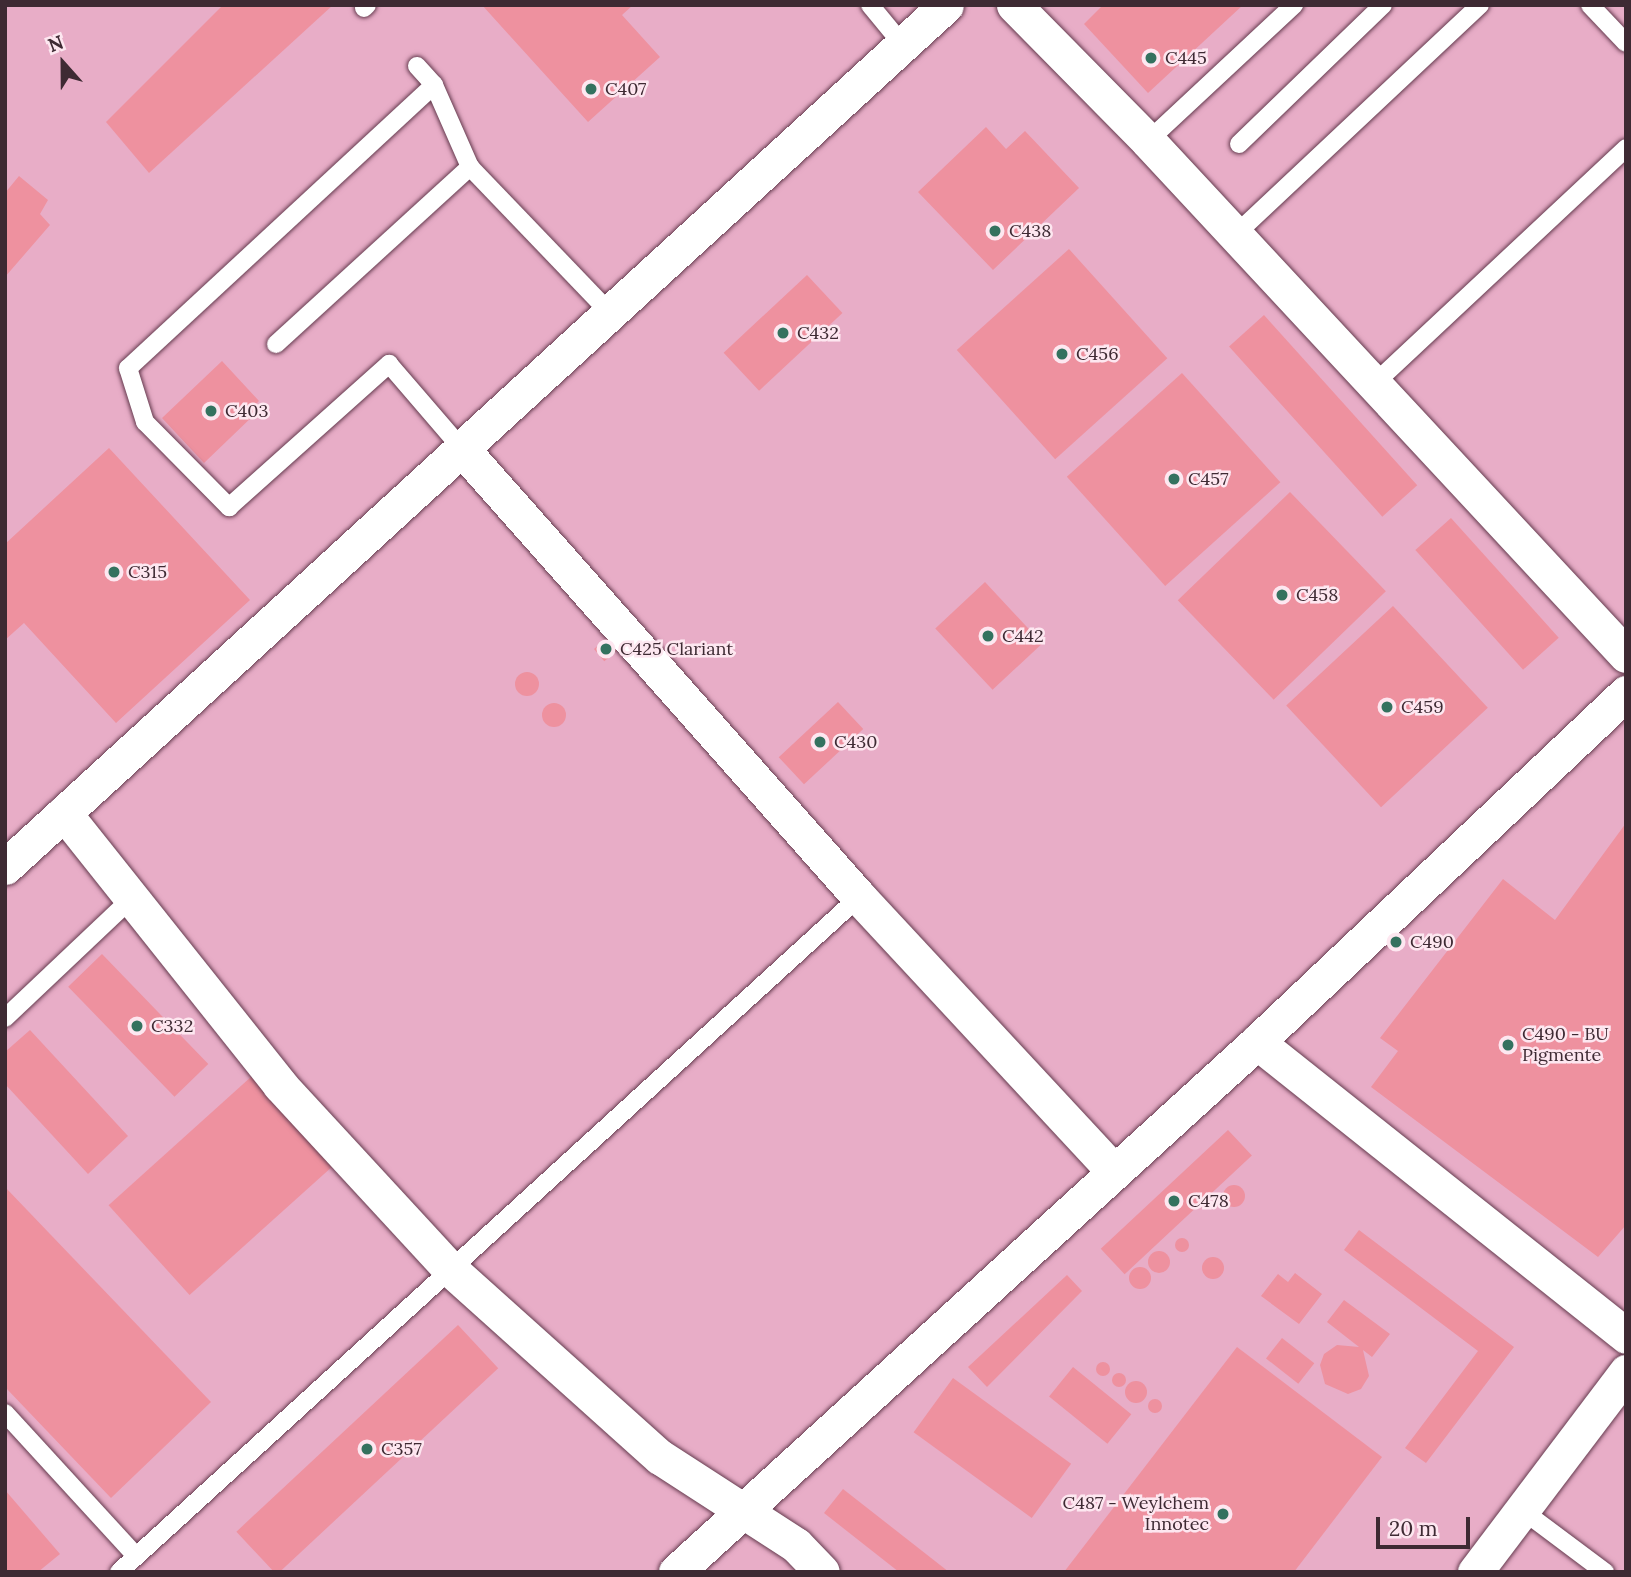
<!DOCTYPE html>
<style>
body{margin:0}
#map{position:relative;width:1631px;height:1577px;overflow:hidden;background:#f0bcd2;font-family:Lora,serif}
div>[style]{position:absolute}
.built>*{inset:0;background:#e8adc7;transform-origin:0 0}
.building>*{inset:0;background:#ee919f;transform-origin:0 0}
.round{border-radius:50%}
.roads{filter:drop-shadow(0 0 2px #653b4f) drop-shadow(0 0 2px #653b4f)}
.lane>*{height:18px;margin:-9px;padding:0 9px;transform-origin:9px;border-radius:9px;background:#fff}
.street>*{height:35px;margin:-17.5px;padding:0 17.5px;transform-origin:17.5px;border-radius:17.5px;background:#fff}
.dots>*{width:19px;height:19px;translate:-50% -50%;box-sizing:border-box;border:4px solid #fde7f0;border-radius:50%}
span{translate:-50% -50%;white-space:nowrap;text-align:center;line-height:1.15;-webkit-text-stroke:5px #fde7f0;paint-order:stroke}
.poi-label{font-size:18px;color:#3e2a33}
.left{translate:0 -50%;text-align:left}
.right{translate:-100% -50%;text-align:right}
.frame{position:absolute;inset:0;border:7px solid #3e2a33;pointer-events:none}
.north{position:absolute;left:28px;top:28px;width:70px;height:70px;-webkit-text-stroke:5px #fde7f0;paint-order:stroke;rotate:339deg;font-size:19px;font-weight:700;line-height:28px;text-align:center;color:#3e2a33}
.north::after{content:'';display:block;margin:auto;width:24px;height:32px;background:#3e2a33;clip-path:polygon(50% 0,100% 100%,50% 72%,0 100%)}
.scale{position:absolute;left:1376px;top:1517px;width:94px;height:32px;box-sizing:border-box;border:4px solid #3e2a33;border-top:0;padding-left:9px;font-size:21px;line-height:24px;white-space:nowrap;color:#3e2a33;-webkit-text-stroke:5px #fde7f0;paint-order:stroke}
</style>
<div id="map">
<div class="built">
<i style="left:5px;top:5px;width:1621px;height:1567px"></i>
</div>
<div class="building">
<i style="clip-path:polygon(223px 5px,333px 5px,149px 173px,106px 122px)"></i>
<i style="clip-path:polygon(482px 5px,633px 5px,622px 15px,660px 57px,588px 122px)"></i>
<i style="clip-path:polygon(1103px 5px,1243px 5px,1148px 93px,1084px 24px)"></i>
<i style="clip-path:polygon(986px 127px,1006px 149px,1025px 131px,1079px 188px,993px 270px,918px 192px)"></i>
<i style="clip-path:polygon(19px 176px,48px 200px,40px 214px,50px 225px,5px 277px,5px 193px)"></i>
<i style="left:1069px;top:249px;width:147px;height:151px;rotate:48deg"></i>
<i style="left:807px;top:275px;width:52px;height:114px;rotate:47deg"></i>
<i style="left:1264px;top:315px;width:229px;height:47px;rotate:48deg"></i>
<i style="clip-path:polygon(222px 361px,259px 401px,251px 409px,255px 414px,204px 463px,162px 418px)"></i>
<i style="left:1182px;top:373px;width:147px;height:155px;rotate:48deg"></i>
<i style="clip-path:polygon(109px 448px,250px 600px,116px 723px,24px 623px,5px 640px,5px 544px)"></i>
<i style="left:1290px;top:492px;width:138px;height:156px;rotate:46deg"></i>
<i style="left:1451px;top:518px;width:161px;height:48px;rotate:48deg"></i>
<i style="left:985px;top:582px;width:84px;height:68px;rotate:47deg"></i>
<i style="left:1393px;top:606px;width:139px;height:146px;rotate:47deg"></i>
<i style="left:607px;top:638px;width:16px;height:17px;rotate:50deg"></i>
<i class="round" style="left:515px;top:672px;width:24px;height:24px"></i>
<i style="left:838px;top:702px;width:37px;height:81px;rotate:47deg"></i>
<i class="round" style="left:542px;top:703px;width:24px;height:24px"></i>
<i style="clip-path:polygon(1626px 823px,1626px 1225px,1598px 1257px,1371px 1087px,1398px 1051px,1380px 1038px,1503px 879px,1555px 920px)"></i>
<i style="left:102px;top:954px;width:153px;height:47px;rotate:46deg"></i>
<i style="clip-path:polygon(30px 1030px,128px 1136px,88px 1174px,5px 1084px,5px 1052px)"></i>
<i style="left:252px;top:1076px;width:121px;height:193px;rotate:48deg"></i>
<i style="left:1228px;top:1130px;width:35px;height:174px;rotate:47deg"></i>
<i class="round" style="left:1223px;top:1185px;width:22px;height:22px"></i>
<i style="clip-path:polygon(5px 1187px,211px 1402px,111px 1498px,5px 1387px)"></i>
<i style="clip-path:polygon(1359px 1230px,1514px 1347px,1426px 1463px,1405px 1448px,1478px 1351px,1344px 1250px)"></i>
<i class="round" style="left:1175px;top:1238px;width:14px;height:14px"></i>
<i class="round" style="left:1148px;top:1251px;width:22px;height:22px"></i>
<i class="round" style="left:1202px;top:1257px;width:22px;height:22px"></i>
<i class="round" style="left:1129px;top:1267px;width:22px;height:22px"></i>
<i style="clip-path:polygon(1295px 1273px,1322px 1294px,1299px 1324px,1261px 1296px,1278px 1274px,1288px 1282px)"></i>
<i style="clip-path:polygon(1067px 1275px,1082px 1291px,987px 1387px,968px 1367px)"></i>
<i style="clip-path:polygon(1344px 1300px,1390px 1334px,1372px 1357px,1363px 1350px,1369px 1376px,1361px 1389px,1348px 1394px,1325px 1384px,1320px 1365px,1324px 1354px,1337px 1345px,1359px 1347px,1327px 1322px)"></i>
<i style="left:458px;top:1325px;width:59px;height:303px;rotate:47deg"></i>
<i style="left:1282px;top:1338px;width:41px;height:26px;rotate:38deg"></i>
<i style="clip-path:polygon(1237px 1347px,1382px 1457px,1294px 1572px,1064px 1572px)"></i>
<i class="round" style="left:1096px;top:1362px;width:14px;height:14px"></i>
<i style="left:1073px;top:1367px;width:75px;height:38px;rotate:39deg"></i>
<i class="round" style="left:1112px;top:1373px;width:14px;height:14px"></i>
<i style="left:953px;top:1378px;width:146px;height:67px;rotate:36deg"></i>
<i class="round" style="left:1125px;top:1381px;width:22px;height:22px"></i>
<i class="round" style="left:1148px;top:1399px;width:14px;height:14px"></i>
<i style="clip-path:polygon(843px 1489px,949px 1572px,899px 1572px,824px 1513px)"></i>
<i style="clip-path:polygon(5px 1490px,60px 1554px,38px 1572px,5px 1572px)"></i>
</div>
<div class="roads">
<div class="lane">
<i style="left:870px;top:5px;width:52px;rotate:50.5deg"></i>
<i style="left:1590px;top:5px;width:52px;rotate:46.5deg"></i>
<i style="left:364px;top:8px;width:4px;rotate:-45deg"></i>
<i style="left:417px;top:66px;width:25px;rotate:48deg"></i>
<i style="left:434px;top:85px;width:90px;rotate:66.3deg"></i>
<i style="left:470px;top:167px;width:202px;rotate:46.2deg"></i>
<i style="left:434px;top:85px;width:417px;rotate:137.2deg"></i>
<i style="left:128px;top:368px;width:57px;rotate:72.5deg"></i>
<i style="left:145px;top:422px;width:120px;rotate:45.3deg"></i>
<i style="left:229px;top:507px;width:215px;rotate:-41.8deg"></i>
<i style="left:389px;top:364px;width:112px;rotate:49.3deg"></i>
<i style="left:1148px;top:141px;width:200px;rotate:-43deg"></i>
<i style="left:1239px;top:144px;width:200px;rotate:-44deg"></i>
<i style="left:1235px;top:235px;width:336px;rotate:-43.2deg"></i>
<i style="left:276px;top:344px;width:263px;rotate:-42.4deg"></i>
<i style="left:1374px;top:384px;width:345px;rotate:-43.1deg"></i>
<i style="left:5px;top:1018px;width:178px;rotate:-43.4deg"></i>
<i style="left:5px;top:1413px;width:194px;rotate:47.5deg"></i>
<i style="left:1522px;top:1510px;width:104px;rotate:36.8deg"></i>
<i style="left:119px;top:1572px;width:1002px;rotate:-42.37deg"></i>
</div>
<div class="street">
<i style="left:1014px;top:5px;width:191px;rotate:45.4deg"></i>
<i style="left:1148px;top:141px;width:702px;rotate:47.08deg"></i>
<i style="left:462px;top:449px;width:599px;rotate:48.45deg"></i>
<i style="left:859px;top:897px;width:374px;rotate:47.1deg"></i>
<i style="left:64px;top:813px;width:347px;rotate:51.5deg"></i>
<i style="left:280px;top:1085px;width:249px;rotate:47.3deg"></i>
<i style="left:449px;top:1268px;width:283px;rotate:41.9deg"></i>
<i style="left:660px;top:1457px;width:162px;rotate:32.9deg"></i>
<i style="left:796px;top:1545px;width:37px;rotate:46deg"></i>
<i style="left:5px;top:867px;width:1276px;rotate:-42.49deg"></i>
<i style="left:1257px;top:1042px;width:472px;rotate:38.5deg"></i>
<i style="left:676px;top:1572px;width:786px;rotate:-42.37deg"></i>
<i style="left:1257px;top:1042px;width:508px;rotate:-43.4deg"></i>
<i style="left:1475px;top:1572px;width:251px;rotate:-52.9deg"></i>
</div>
</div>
<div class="dots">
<i style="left:1151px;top:58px;background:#34725f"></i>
<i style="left:591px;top:89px;background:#34725f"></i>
<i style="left:995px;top:231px;background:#34725f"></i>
<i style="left:783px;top:333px;background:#34725f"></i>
<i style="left:1062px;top:354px;background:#34725f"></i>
<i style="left:211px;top:411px;background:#34725f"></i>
<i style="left:1174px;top:479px;background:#34725f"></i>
<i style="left:114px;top:572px;background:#34725f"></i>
<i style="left:1282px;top:595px;background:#34725f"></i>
<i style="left:988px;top:636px;background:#34725f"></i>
<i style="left:606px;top:649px;background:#34725f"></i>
<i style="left:1387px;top:707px;background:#34725f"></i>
<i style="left:820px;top:742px;background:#34725f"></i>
<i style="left:1396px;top:942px;background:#34725f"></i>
<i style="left:137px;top:1026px;background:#34725f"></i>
<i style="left:1508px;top:1045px;background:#34725f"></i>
<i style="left:1174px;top:1201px;background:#34725f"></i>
<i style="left:367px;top:1449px;background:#34725f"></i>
<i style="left:1223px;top:1514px;background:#34725f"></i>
</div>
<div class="poi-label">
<span class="left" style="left:1165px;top:58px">C445</span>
<span class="left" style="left:605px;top:89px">C407</span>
<span class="left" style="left:1009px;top:231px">C438</span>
<span class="left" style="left:797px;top:333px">C432</span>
<span class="left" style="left:1076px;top:354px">C456</span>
<span class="left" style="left:225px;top:411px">C403</span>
<span class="left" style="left:1188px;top:479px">C457</span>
<span class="left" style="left:128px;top:572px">C315</span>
<span class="left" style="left:1296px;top:595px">C458</span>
<span class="left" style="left:1002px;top:636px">C442</span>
<span class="left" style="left:620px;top:649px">C425 Clariant</span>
<span class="left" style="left:1401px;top:707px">C459</span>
<span class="left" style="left:834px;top:742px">C430</span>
<span class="left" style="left:1410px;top:942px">C490</span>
<span class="left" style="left:151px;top:1026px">C332</span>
<span class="left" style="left:1522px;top:1045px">C490 - BU<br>Pigmente</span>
<span class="left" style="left:1188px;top:1201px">C478</span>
<span class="left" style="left:381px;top:1449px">C357</span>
<span class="right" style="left:1209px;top:1514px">C487 - Weylchem<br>Innotec</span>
</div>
<div class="frame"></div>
<div class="north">N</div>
<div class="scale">20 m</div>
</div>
